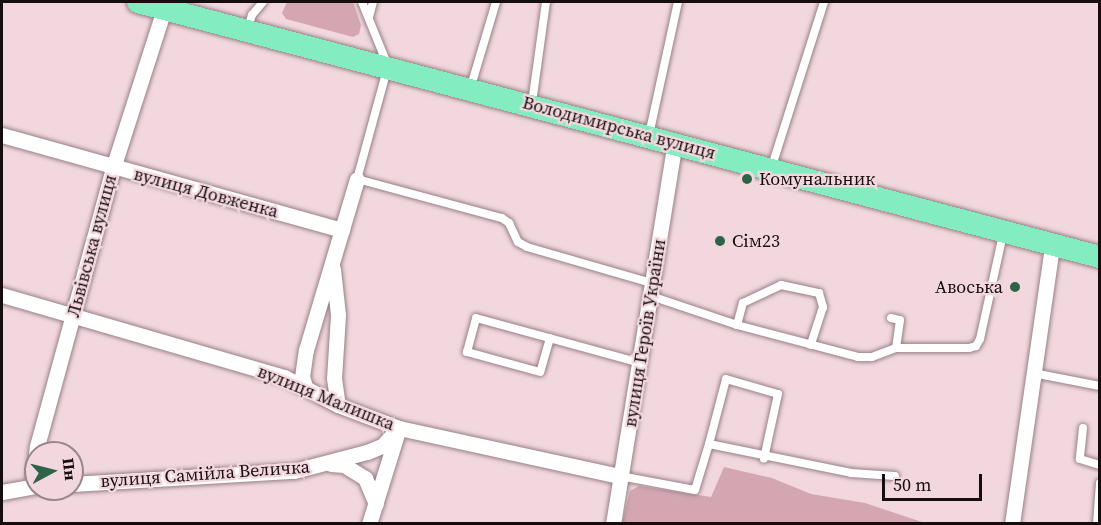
<!DOCTYPE html>
<meta charset="utf-8">
<style>
body{margin:0}
#map{position:relative;width:1101px;height:525px;overflow:hidden;background:#f2d8de;font-family:"Source Serif 4",serif}
div>[style]{position:absolute}
.green>*{inset:0;background:#d3a6b2}
.roads{filter:drop-shadow(0 0 2px #988086) drop-shadow(0 0 2px #988086)}
.lane>*{height:8px;margin:-4px;padding:0 4px;transform-origin:4px;border-radius:4px;background:#fff}
.street>*{height:15px;margin:-7.5px;padding:0 7.5px;transform-origin:7.5px;border-radius:7.5px;background:#fff}
.primary>*{height:22px;margin:-11px;padding:0 11px;transform-origin:11px;border-radius:11px;background:#83edc0}
.dots>*{width:16px;height:16px;translate:-50% -50%;box-sizing:border-box;border:3px solid #f2d8de;border-radius:50%}
span{translate:-50% -50%;white-space:nowrap;text-align:center;line-height:1.15;-webkit-text-stroke:4.5px #f2d8de;paint-order:stroke}
.street-label{font-size:18px;color:#160d0f}
.poi-label{font-size:18px;color:#160d0f}
.left{translate:0 -50%;text-align:left}
.right{translate:-100% -50%;text-align:right}
.frame{position:absolute;inset:0;border:3px solid #160d0f;pointer-events:none}
.north{position:absolute;left:24px;top:441px;width:60px;height:60px;box-sizing:border-box;background:#f2d8de;border:2px solid #9a878b;border-radius:50%;rotate:83deg;font-size:16px;font-weight:700;line-height:24px;text-align:center;color:#160d0f}
.north::after{content:'';display:block;margin:auto;width:21px;height:27px;background:#2f6348;clip-path:polygon(50% 0,100% 100%,50% 72%,0 100%)}
.scale{position:absolute;left:882px;top:474px;width:100px;height:27px;box-sizing:border-box;border:3px solid #160d0f;border-top:0;padding-left:8px;font-size:18px;line-height:21px;white-space:nowrap;color:#160d0f;-webkit-text-stroke:4px #f2d8de;paint-order:stroke}
</style>
<div id="map">
<div class="green">
<i style="clip-path:polygon(287px 2px,353px 2px,361px 25px,359px 34px,353px 37px,286px 19px,282px 13px)"></i>
<i style="clip-path:polygon(724px 467px,772px 478px,811px 494px,865px 503px,925px 523px,622px 524px,630px 491px,639px 486px,711px 497px)"></i>
</div>
<div class="roads">
<div class="lane">
<i style="left:362px;top:2px;width:69px;rotate:67.9deg"></i>
<i style="left:388px;top:66px;width:117px;rotate:105.3deg"></i>
<i style="left:357px;top:179px;width:150px;rotate:15.1deg"></i>
<i style="left:502px;top:218px;width:9px;rotate:36deg"></i>
<i style="left:509px;top:223px;width:21px;rotate:65deg"></i>
<i style="left:518px;top:242px;width:10px;rotate:29deg"></i>
<i style="left:527px;top:247px;width:130px;rotate:16.1deg"></i>
<i style="left:369px;top:17px;width:16px;rotate:-75deg"></i>
<i style="left:248px;top:28px;width:14px;rotate:-73deg"></i>
<i style="left:252px;top:15px;width:17px;rotate:-50deg"></i>
<i style="left:471px;top:86px;width:88px;rotate:-73.4deg"></i>
<i style="left:532px;top:103px;width:102px;rotate:-82.1deg"></i>
<i style="left:649px;top:135px;width:136px;rotate:-77.7deg"></i>
<i style="left:772px;top:166px;width:172px;rotate:-72.4deg"></i>
<i style="left:651px;top:296px;width:91px;rotate:18.6deg"></i>
<i style="left:737px;top:325px;width:125px;rotate:14.8deg"></i>
<i style="left:858px;top:357px;width:14px"></i>
<i style="left:872px;top:357px;width:26px;rotate:-21deg"></i>
<i style="left:896px;top:348px;width:73px"></i>
<i style="left:969px;top:348px;width:7px;rotate:-16deg"></i>
<i style="left:976px;top:346px;width:8px;rotate:-60deg"></i>
<i style="left:980px;top:339px;width:107px;rotate:-77.6deg"></i>
<i style="left:891px;top:318px;width:9px;rotate:13deg"></i>
<i style="left:900px;top:320px;width:28px;rotate:98deg"></i>
<i style="left:737px;top:325px;width:23px;rotate:-75deg"></i>
<i style="left:743px;top:303px;width:42px;rotate:-25.3deg"></i>
<i style="left:781px;top:285px;width:39px;rotate:12deg"></i>
<i style="left:819px;top:293px;width:15px;rotate:74deg"></i>
<i style="left:823px;top:307px;width:40px;rotate:108deg"></i>
<i style="left:550px;top:338px;width:35px;rotate:106deg"></i>
<i style="left:540px;top:372px;width:76px;rotate:-164.7deg"></i>
<i style="left:467px;top:352px;width:35px;rotate:-75deg"></i>
<i style="left:476px;top:318px;width:170px;rotate:15.3deg"></i>
<i style="left:1033px;top:373px;width:68px;rotate:11deg"></i>
<i style="left:1083px;top:428px;width:31px;rotate:96deg"></i>
<i style="left:1080px;top:459px;width:21px;rotate:17deg"></i>
<i style="left:709px;top:444px;width:67px;rotate:-75.3deg"></i>
<i style="left:726px;top:379px;width:54px;rotate:16.1deg"></i>
<i style="left:778px;top:394px;width:66px;rotate:102.3deg"></i>
<i style="left:620px;top:476px;width:76px;rotate:10.6deg"></i>
<i style="left:695px;top:490px;width:48px;rotate:-73.1deg"></i>
<i style="left:709px;top:444px;width:145px;rotate:11.5deg"></i>
<i style="left:851px;top:473px;width:44px;rotate:3.9deg"></i>
<i style="left:1097px;top:524px;width:41px;rotate:-85.8deg"></i>
</div>
<div class="street">
<i style="left:2px;top:135px;width:353px;rotate:15.6deg"></i>
<i style="left:333px;top:269px;width:46px;rotate:83.8deg"></i>
<i style="left:338px;top:315px;width:63px;rotate:93.6deg"></i>
<i style="left:334px;top:378px;width:27px;rotate:82deg"></i>
<i style="left:2px;top:295px;width:294px;rotate:16.2deg"></i>
<i style="left:284px;top:377px;width:61px;rotate:27.4deg"></i>
<i style="left:338px;top:405px;width:65px;rotate:20.7deg"></i>
<i style="left:399px;top:428px;width:226px;rotate:12.3deg"></i>
<i style="left:305px;top:386px;width:9px;rotate:-108deg"></i>
<i style="left:302px;top:377px;width:27px;rotate:-82deg"></i>
<i style="left:306px;top:350px;width:178px;rotate:-73.4deg"></i>
<i style="left:331px;top:464px;width:13px;rotate:4deg"></i>
<i style="left:344px;top:465px;width:25px;rotate:32deg"></i>
<i style="left:365px;top:478px;width:28px;rotate:67deg"></i>
<i style="left:72px;top:484px;width:222px;rotate:-3.4deg"></i>
<i style="left:294px;top:471px;width:75px;rotate:-14.6deg"></i>
<i style="left:367px;top:452px;width:16px;rotate:-22deg"></i>
<i style="left:382px;top:446px;width:25px;rotate:-47deg"></i>
<i style="left:32px;top:486px;width:40px;rotate:-82.9deg"></i>
<i style="left:37px;top:446px;width:288px;rotate:-74.7deg"></i>
<i style="left:113px;top:168px;width:167px;rotate:-72.2deg"></i>
<i style="left:2px;top:492px;width:35px;rotate:-10deg"></i>
<i style="left:369px;top:524px;width:94px;rotate:-72.7deg"></i>
<i style="left:613px;top:524px;width:386px;rotate:-80.8deg"></i>
<i style="left:1012px;top:524px;width:282px;rotate:-81.8deg"></i>
</div>
<div class="primary">
<i style="left:138px;top:2px;width:995px;rotate:14.85deg"></i>
</div>
</div>
<div class="dots">
<i style="left:747px;top:179px;background:#2f6348"></i>
<i style="left:720px;top:241px;background:#2f6348"></i>
<i style="left:1015px;top:287px;background:#2f6348"></i>
</div>
<div class="street-label">
<span style="left:619px;top:128px;rotate:15deg">Володимирська вулиця</span>
<span style="left:206px;top:193px;rotate:15deg">вулиця Довженка</span>
<span style="left:92px;top:246px;rotate:-75deg">Львівська вулиця</span>
<span style="left:645px;top:333px;rotate:-81deg">вулиця Героїв України</span>
<span style="left:326px;top:398px;rotate:22deg">вулиця Малишка</span>
<span style="left:205px;top:474px;rotate:-4deg">вулиця Самійла Величка</span>
</div>
<div class="poi-label">
<span class="left" style="left:759px;top:179px">Комунальник</span>
<span class="left" style="left:732px;top:241px">Сім23</span>
<span class="right" style="left:1003px;top:287px">Авоська</span>
</div>
<div class="frame"></div>
<div class="north">Пн</div>
<div class="scale">50 m</div>
</div>
